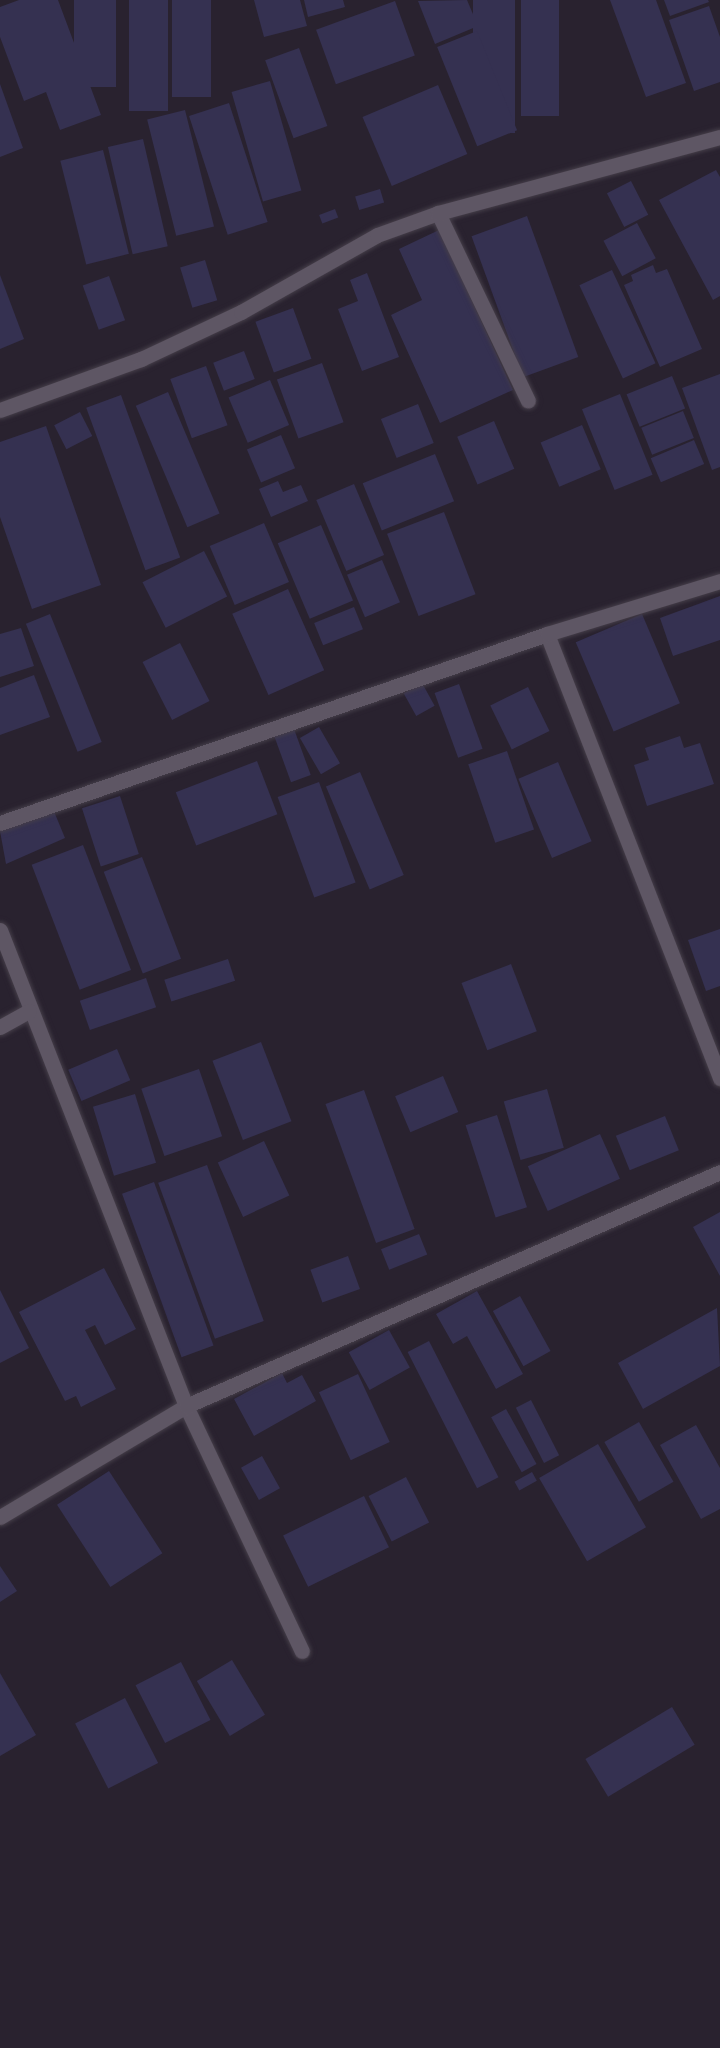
<!DOCTYPE html>
<style>
body{margin:0}
#map{position:relative;width:720px;height:2048px;overflow:hidden;background:#29222f;font-family:"Source Sans 3",sans-serif}
div>[style]{position:absolute}
.building>*{inset:0;background:#353151;transform-origin:0 0}
.roads{filter:drop-shadow(0 0 2px #453e49) drop-shadow(0 0 2px #453e49)}
.street>*{height:15px;margin:-7.5px;padding:0 7.5px;transform-origin:7.5px;border-radius:7.5px;background:#5e5664}
span{translate:-50% -50%;white-space:nowrap;text-align:center;line-height:1.15;-webkit-text-stroke:4.5px #201925;paint-order:stroke}
</style>
<div id="map">
<div class="building">
<i style="clip-path:polygon(19px 0,58px 0,101px 115px,60px 130px,46px 92px,24px 101px,0 37px,0 7px)"></i>
<i style="left:74px;top:0;width:42px;height:87px"></i>
<i style="left:129px;top:0;width:39px;height:111px"></i>
<i style="left:172px;top:0;width:39px;height:97px"></i>
<i style="clip-path:polygon(254px 0,300px 0,307px 26px,264px 37px)"></i>
<i style="clip-path:polygon(304px 0,343px 0,345px 7px,308px 17px)"></i>
<i style="clip-path:polygon(467px 0,478px 26px,435px 44px,418px 1px)"></i>
<i style="left:473px;top:0;width:42px;height:133px"></i>
<i style="left:521px;top:0;width:38px;height:116px"></i>
<i style="clip-path:polygon(610px 0,656px 0,686px 83px,646px 97px)"></i>
<i style="clip-path:polygon(664px 0,708px 0,709px 2px,670px 16px)"></i>
<i style="left:395px;top:1px;width:58px;height:84px;rotate:70deg"></i>
<i style="clip-path:polygon(709px 6px,720px 37px,720px 82px,694px 91px,669px 20px)"></i>
<i style="left:477px;top:31px;width:107px;height:43px;rotate:68deg"></i>
<i style="left:299px;top:48px;width:83px;height:36px;rotate:70deg"></i>
<i style="left:270px;top:81px;width:114px;height:40px;rotate:74deg"></i>
<i style="clip-path:polygon(0 84px,23px 148px,0 157px)"></i>
<i style="left:438px;top:85px;width:75px;height:82px;rotate:67deg"></i>
<i style="left:229px;top:103px;width:125px;height:42px;rotate:72deg"></i>
<i style="left:185px;top:110px;width:120px;height:39px;rotate:76deg"></i>
<i style="left:143px;top:139px;width:110px;height:36px;rotate:77deg"></i>
<i style="left:103px;top:150px;width:107px;height:44px;rotate:76deg"></i>
<i style="clip-path:polygon(716px 170px,720px 177px,720px 296px,713px 300px,659px 200px)"></i>
<i style="left:631px;top:181px;width:38px;height:27px;rotate:63deg"></i>
<i style="left:380px;top:189px;width:14px;height:26px;rotate:73deg"></i>
<i style="left:335px;top:209px;width:9px;height:17px;rotate:69deg"></i>
<i style="left:527px;top:216px;width:150px;height:59px;rotate:70deg"></i>
<i style="left:637px;top:223px;width:40px;height:38px;rotate:62deg"></i>
<i style="clip-path:polygon(439px 230px,513px 390px,440px 423px,391px 315px,422px 300px,399px 249px)"></i>
<i style="left:205px;top:260px;width:42px;height:26px;rotate:73deg"></i>
<i style="clip-path:polygon(653px 265px,656px 273px,667px 269px,702px 349px,660px 367px,624px 285px,633px 281px,631px 275px)"></i>
<i style="left:612px;top:270px;width:103px;height:36px;rotate:65deg"></i>
<i style="clip-path:polygon(367px 273px,399px 357px,362px 371px,338px 309px,358px 301px,350px 280px)"></i>
<i style="clip-path:polygon(0 275px,24px 339px,0 349px)"></i>
<i style="left:109px;top:276px;width:47px;height:28px;rotate:70deg"></i>
<i style="left:293px;top:308px;width:54px;height:40px;rotate:70deg"></i>
<i style="left:244px;top:351px;width:30px;height:33px;rotate:69deg"></i>
<i style="left:322px;top:363px;width:63px;height:48px;rotate:70deg"></i>
<i style="left:206px;top:366px;width:63px;height:38px;rotate:70deg"></i>
<i style="clip-path:polygon(720px 374px,720px 467px,712px 470px,682px 388px)"></i>
<i style="left:672px;top:376px;width:35px;height:49px;rotate:68deg"></i>
<i style="left:270px;top:380px;width:49px;height:45px;rotate:67deg"></i>
<i style="left:168px;top:392px;width:132px;height:35px;rotate:67deg"></i>
<i style="left:620px;top:394px;width:87px;height:41px;rotate:68deg"></i>
<i style="left:121px;top:395px;width:173px;height:37px;rotate:70deg"></i>
<i style="left:418px;top:404px;width:42px;height:40px;rotate:68deg"></i>
<i style="left:683px;top:411px;width:29px;height:45px;rotate:68deg"></i>
<i style="left:80px;top:412px;width:27px;height:29px;rotate:63deg"></i>
<i style="left:494px;top:421px;width:52px;height:40px;rotate:67deg"></i>
<i style="left:582px;top:425px;width:48px;height:45px;rotate:67deg"></i>
<i style="clip-path:polygon(46px 426px,101px 585px,32px 609px,0 517px,0 442px)"></i>
<i style="left:281px;top:435px;width:36px;height:37px;rotate:67deg"></i>
<i style="left:694px;top:440px;width:26px;height:47px;rotate:67deg"></i>
<i style="left:435px;top:454px;width:51px;height:78px;rotate:68deg"></i>
<i style="clip-path:polygon(278px 481px,283px 492px,301px 485px,308px 501px,271px 517px,259px 489px)"></i>
<i style="left:354px;top:484px;width:77px;height:41px;rotate:67deg"></i>
<i style="left:444px;top:512px;width:88px;height:61px;rotate:69deg"></i>
<i style="left:264px;top:523px;width:64px;height:59px;rotate:67deg"></i>
<i style="left:321px;top:525px;width:82px;height:47px;rotate:67deg"></i>
<i style="left:204px;top:551px;width:51px;height:69px;rotate:63deg"></i>
<i style="left:382px;top:560px;width:46px;height:38px;rotate:67deg"></i>
<i style="left:288px;top:589px;width:89px;height:61px;rotate:66deg"></i>
<i style="clip-path:polygon(720px 596px,720px 640px,673px 656px,660px 618px)"></i>
<i style="left:354px;top:607px;width:24px;height:43px;rotate:68deg"></i>
<i style="left:50px;top:614px;width:138px;height:26px;rotate:68deg"></i>
<i style="left:642px;top:614px;width:97px;height:72px;rotate:67deg"></i>
<i style="clip-path:polygon(21px 628px,34px 666px,0 677px,0 634px)"></i>
<i style="left:180px;top:643px;width:65px;height:42px;rotate:63deg"></i>
<i style="clip-path:polygon(34px 675px,50px 717px,0 735px,0 688px)"></i>
<i style="left:422px;top:683px;width:26px;height:21px;rotate:61deg"></i>
<i style="left:459px;top:684px;width:69px;height:26px;rotate:70deg"></i>
<i style="left:528px;top:687px;width:49px;height:42px;rotate:64deg"></i>
<i style="left:319px;top:727px;width:42px;height:22px;rotate:60deg"></i>
<i style="left:294px;top:729px;width:49px;height:21px;rotate:70deg"></i>
<i style="clip-path:polygon(680px 736px,684px 748px,700px 743px,714px 784px,647px 806px,634px 765px,649px 760px,645px 748px)"></i>
<i style="left:507px;top:751px;width:83px;height:41px;rotate:71deg"></i>
<i style="left:257px;top:761px;width:57px;height:87px;rotate:69deg"></i>
<i style="left:558px;top:762px;width:86px;height:43px;rotate:67deg"></i>
<i style="left:360px;top:772px;width:112px;height:37px;rotate:67deg"></i>
<i style="left:319px;top:782px;width:107px;height:44px;rotate:70deg"></i>
<i style="left:120px;top:796px;width:61px;height:40px;rotate:72deg"></i>
<i style="clip-path:polygon(53px 809px,65px 838px,6px 864px,0 831px)"></i>
<i style="left:83px;top:845px;width:134px;height:55px;rotate:69deg"></i>
<i style="left:142px;top:857px;width:109px;height:41px;rotate:69deg"></i>
<i style="clip-path:polygon(720px 929px,720px 986px,706px 991px,688px 940px)"></i>
<i style="left:228px;top:959px;width:23px;height:67px;rotate:72deg"></i>
<i style="left:511px;top:964px;width:72px;height:53px;rotate:69deg"></i>
<i style="left:146px;top:978px;width:31px;height:70px;rotate:71deg"></i>
<i style="left:261px;top:1042px;width:85px;height:52px;rotate:69deg"></i>
<i style="left:117px;top:1049px;width:34px;height:53px;rotate:67deg"></i>
<i style="left:199px;top:1069px;width:71px;height:61px;rotate:71deg"></i>
<i style="left:443px;top:1076px;width:39px;height:52px;rotate:67deg"></i>
<i style="left:547px;top:1089px;width:61px;height:45px;rotate:74deg"></i>
<i style="left:364px;top:1090px;width:148px;height:41px;rotate:70deg"></i>
<i style="left:135px;top:1094px;width:72px;height:44px;rotate:73deg"></i>
<i style="left:497px;top:1115px;width:97px;height:33px;rotate:72deg"></i>
<i style="left:665px;top:1116px;width:37px;height:53px;rotate:68deg"></i>
<i style="left:600px;top:1134px;width:49px;height:79px;rotate:66deg"></i>
<i style="left:264px;top:1141px;width:60px;height:51px;rotate:65deg"></i>
<i style="left:207px;top:1165px;width:166px;height:52px;rotate:70deg"></i>
<i style="left:154px;top:1182px;width:174px;height:34px;rotate:70deg"></i>
<i style="clip-path:polygon(720px 1212px,720px 1276px,693px 1227px)"></i>
<i style="left:419px;top:1234px;width:22px;height:41px;rotate:68deg"></i>
<i style="left:348px;top:1256px;width:35px;height:40px;rotate:70deg"></i>
<i style="clip-path:polygon(104px 1268px,136px 1329px,105px 1345px,95px 1325px,85px 1330px,116px 1389px,81px 1407px,76px 1396px,65px 1401px,19px 1312px)"></i>
<i style="clip-path:polygon(0 1290px,29px 1348px,0 1363px)"></i>
<i style="clip-path:polygon(477px 1291px,523px 1374px,496px 1389px,467px 1336px,453px 1344px,436px 1314px)"></i>
<i style="left:520px;top:1296px;width:63px;height:31px;rotate:61deg"></i>
<i style="clip-path:polygon(717px 1308px,720px 1366px,643px 1409px,618px 1363px)"></i>
<i style="left:389px;top:1330px;width:43px;height:46px;rotate:61deg"></i>
<i style="left:429px;top:1341px;width:153px;height:24px;rotate:63deg"></i>
<i style="clip-path:polygon(282px 1373px,287px 1383px,302px 1375px,316px 1401px,254px 1436px,234px 1399px)"></i>
<i style="left:358px;top:1374px;width:75px;height:43px;rotate:65deg"></i>
<i style="left:531px;top:1400px;width:62px;height:17px;rotate:63deg"></i>
<i style="left:506px;top:1409px;width:63px;height:17px;rotate:61deg"></i>
<i style="left:639px;top:1422px;width:69px;height:40px;rotate:60deg"></i>
<i style="clip-path:polygon(696px 1425px,720px 1468px,720px 1509px,701px 1519px,660px 1445px)"></i>
<i style="left:598px;top:1444px;width:96px;height:68px;rotate:60deg"></i>
<i style="left:262px;top:1456px;width:37px;height:24px;rotate:61deg"></i>
<i style="left:109px;top:1471px;width:98px;height:62px;rotate:57deg"></i>
<i style="left:532px;top:1472px;width:10px;height:20px;rotate:61deg"></i>
<i style="left:406px;top:1477px;width:51px;height:42px;rotate:63deg"></i>
<i style="left:364px;top:1496px;width:57px;height:90px;rotate:64deg"></i>
<i style="clip-path:polygon(0 1566px,17px 1591px,0 1602px)"></i>
<i style="left:232px;top:1660px;width:64px;height:41px;rotate:59deg"></i>
<i style="left:181px;top:1662px;width:65px;height:51px;rotate:63deg"></i>
<i style="clip-path:polygon(0 1673px,36px 1735px,0 1756px)"></i>
<i style="left:125px;top:1698px;width:73px;height:56px;rotate:63deg"></i>
<i style="left:672px;top:1707px;width:44px;height:101px;rotate:59deg"></i>
</div>
<div class="roads">
<div class="street">
<i style="left:438px;top:213px;width:208px;rotate:64.4deg"></i>
<i style="left:0;top:410px;width:150px;rotate:-19.9deg"></i>
<i style="left:141px;top:359px;width:110px;rotate:-25.2deg"></i>
<i style="left:241px;top:312px;width:156px;rotate:-29.5deg"></i>
<i style="left:377px;top:235px;width:65px;rotate:-19.8deg"></i>
<i style="left:438px;top:213px;width:292px;rotate:-15.1deg"></i>
<i style="left:547px;top:634px;width:477px;rotate:68.7deg"></i>
<i style="left:0;top:823px;width:579px;rotate:-19.06deg"></i>
<i style="left:547px;top:634px;width:181px;rotate:-17deg"></i>
<i style="left:0;top:930px;width:511px;rotate:68.66deg"></i>
<i style="left:186px;top:1406px;width:271px;rotate:64.7deg"></i>
<i style="left:0;top:1027px;width:33px;rotate:-29deg"></i>
<i style="left:0;top:1517px;width:217px;rotate:-30.8deg"></i>
<i style="left:186px;top:1406px;width:583px;rotate:-23.66deg"></i>
</div>
</div>
</div>
